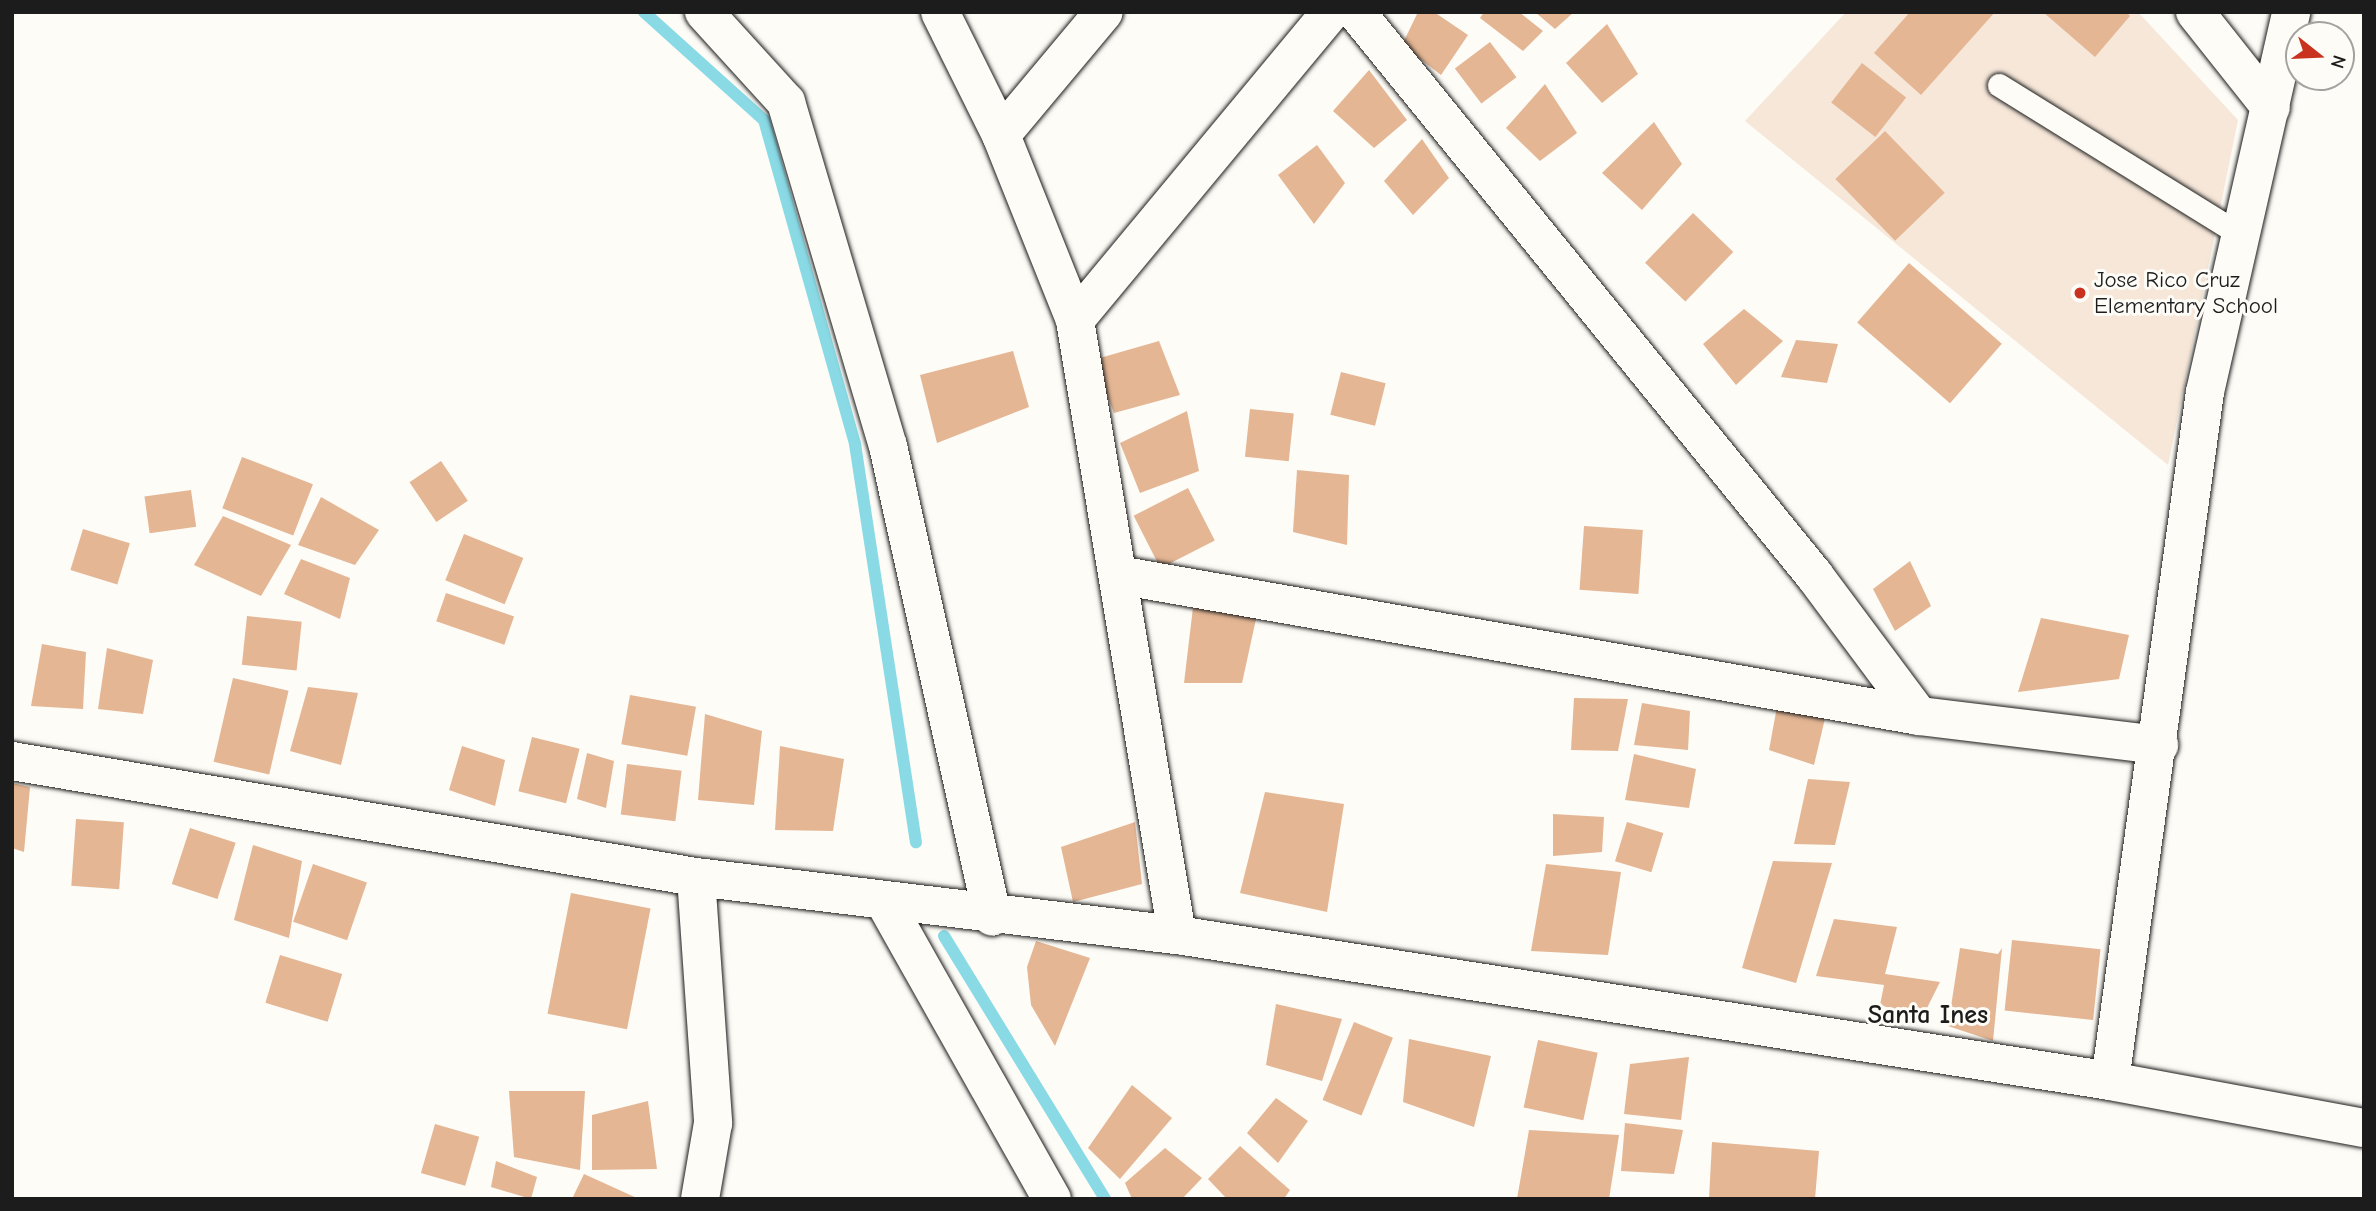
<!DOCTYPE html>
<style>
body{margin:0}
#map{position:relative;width:2376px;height:1211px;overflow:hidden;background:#fdfcf7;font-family:"Comic Neue",sans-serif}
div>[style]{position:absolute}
.built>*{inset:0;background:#f6e7d9}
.stream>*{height:12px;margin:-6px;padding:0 6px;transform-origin:6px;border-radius:6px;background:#8adae6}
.building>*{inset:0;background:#e4b694;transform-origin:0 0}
.roads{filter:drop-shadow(0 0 2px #1c1c1c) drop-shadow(0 0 2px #1c1c1c)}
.service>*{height:23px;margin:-11.5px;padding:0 11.5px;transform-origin:11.5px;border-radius:11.5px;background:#fdfcf7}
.minor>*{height:38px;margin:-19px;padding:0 19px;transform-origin:19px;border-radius:19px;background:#fdfcf7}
.secondary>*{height:38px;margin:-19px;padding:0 19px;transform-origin:19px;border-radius:19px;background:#fdfcf7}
.dots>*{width:19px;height:19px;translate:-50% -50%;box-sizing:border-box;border:4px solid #fdfcf7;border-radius:50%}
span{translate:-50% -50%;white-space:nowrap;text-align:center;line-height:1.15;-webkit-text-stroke:6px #fdfcf7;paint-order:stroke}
.poi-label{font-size:23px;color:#1c1c1c}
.left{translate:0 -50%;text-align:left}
.quarter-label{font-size:26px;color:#1c1c1c;font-weight:700}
.frame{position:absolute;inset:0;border:14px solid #1c1c1c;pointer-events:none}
.north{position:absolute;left:2285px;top:21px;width:70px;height:70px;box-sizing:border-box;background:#fdfcf7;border:2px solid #a3a29f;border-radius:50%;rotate:108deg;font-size:19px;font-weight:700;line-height:28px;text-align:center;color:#1c1c1c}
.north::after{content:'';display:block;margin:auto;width:24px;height:32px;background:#c8321e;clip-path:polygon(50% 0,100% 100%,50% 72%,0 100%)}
</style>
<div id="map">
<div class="built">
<i style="clip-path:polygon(1846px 12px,2138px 12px,2238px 120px,2168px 465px,1745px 121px)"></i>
</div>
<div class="stream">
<i style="left:644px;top:12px;width:161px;rotate:42deg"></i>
<i style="left:764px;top:120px;width:337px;rotate:74.3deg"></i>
<i style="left:855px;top:444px;width:403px;rotate:81.3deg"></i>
<i style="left:944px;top:936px;width:308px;rotate:58.5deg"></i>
</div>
<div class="building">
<i style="clip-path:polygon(1418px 12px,1434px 12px,1468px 35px,1441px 75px,1402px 45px)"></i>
<i style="clip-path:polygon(1484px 12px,1519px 12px,1543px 31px,1523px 51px,1480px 18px)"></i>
<i style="clip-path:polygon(1535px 12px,1574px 12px,1555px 29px)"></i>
<i style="clip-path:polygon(1910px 12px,1995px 12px,1921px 95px,1874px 53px)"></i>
<i style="clip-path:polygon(2043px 12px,2126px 12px,2130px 16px,2095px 57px)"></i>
<i style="clip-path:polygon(1607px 24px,1638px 74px,1602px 103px,1566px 63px)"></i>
<i style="left:1490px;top:42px;width:44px;height:44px;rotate:53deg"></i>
<i style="left:1862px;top:63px;width:56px;height:50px;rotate:38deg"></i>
<i style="clip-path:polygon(1369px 70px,1407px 120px,1374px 148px,1333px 111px)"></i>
<i style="clip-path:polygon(1545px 84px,1577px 133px,1540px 161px,1506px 128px)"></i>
<i style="clip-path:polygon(1654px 122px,1682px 164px,1642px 210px,1602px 173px)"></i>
<i style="left:1885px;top:131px;width:86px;height:69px;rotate:46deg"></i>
<i style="clip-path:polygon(1422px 139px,1449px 178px,1413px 215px,1384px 181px)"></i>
<i style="clip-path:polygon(1317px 145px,1345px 183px,1314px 224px,1278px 175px)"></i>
<i style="left:1693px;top:213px;width:56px;height:69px;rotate:44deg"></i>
<i style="left:1909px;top:263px;width:123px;height:79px;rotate:41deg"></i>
<i style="clip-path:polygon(1744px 309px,1783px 341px,1736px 385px,1703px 344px)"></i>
<i style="clip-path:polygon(1796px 340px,1838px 344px,1827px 383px,1781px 377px)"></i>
<i style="clip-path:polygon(1159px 341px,1180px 395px,1114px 413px,1093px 360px)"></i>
<i style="clip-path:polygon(1013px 351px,1029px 407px,937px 443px,920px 375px)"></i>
<i style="left:1341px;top:372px;width:46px;height:44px;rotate:14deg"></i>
<i style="left:1250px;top:409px;width:44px;height:48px;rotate:6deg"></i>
<i style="clip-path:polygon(1187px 411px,1199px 471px,1140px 493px,1120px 443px)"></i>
<i style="left:242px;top:457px;width:76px;height:55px;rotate:21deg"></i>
<i style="left:441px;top:461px;width:48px;height:38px;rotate:56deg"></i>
<i style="clip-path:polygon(1297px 470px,1349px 475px,1347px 545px,1293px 532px)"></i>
<i style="left:1188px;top:488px;width:59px;height:61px;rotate:63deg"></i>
<i style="left:191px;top:490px;width:37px;height:47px;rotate:82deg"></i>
<i style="clip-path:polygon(321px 497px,379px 530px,355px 565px,298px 545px)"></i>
<i style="clip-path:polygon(223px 516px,291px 545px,261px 596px,194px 565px)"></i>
<i style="left:1584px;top:526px;width:59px;height:64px;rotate:4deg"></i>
<i style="left:83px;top:529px;width:49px;height:43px;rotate:17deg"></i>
<i style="left:464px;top:534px;width:64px;height:50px;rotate:22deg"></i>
<i style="clip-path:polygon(301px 559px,350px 578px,340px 619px,284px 594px)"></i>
<i style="clip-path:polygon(1910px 561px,1931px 606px,1895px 631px,1873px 589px)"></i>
<i style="left:446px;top:593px;width:72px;height:30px;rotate:19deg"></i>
<i style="clip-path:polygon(1194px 599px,1258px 610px,1242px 683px,1184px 683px)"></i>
<i style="left:247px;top:616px;width:55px;height:49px;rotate:6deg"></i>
<i style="clip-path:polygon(2041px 618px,2129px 635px,2119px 679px,2018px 692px)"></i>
<i style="clip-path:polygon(42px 644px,86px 652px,83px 709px,31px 706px)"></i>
<i style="clip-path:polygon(107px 648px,153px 660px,143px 714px,98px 709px)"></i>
<i style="left:233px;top:678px;width:57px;height:86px;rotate:13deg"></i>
<i style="clip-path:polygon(308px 687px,358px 693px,341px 765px,290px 751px)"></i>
<i style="left:630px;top:695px;width:67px;height:50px;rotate:10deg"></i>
<i style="clip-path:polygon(1779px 696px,1827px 710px,1814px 765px,1769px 750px)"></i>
<i style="clip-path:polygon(1574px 698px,1628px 699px,1618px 751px,1571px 750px)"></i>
<i style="clip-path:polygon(1642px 703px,1690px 711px,1688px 750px,1634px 745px)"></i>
<i style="clip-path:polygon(705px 714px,762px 731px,754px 805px,698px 800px)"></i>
<i style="left:532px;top:737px;width:49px;height:56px;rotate:14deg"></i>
<i style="clip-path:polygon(462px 746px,505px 760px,495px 806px,449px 790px)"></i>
<i style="clip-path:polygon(780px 746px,844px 759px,833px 831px,775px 830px)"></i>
<i style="clip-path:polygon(587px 753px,614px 761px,606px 808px,577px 799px)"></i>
<i style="clip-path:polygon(1634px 754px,1696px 769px,1689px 808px,1625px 800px)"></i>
<i style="left:627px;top:764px;width:55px;height:51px;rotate:7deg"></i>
<i style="clip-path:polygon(1808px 779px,1850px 782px,1835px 845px,1794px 844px)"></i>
<i style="clip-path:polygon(12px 783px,30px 787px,24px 852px,12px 848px)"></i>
<i style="clip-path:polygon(1265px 792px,1344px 804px,1327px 912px,1240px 893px)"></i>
<i style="clip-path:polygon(1553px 814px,1604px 817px,1602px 852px,1553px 856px)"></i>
<i style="left:76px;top:819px;width:48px;height:67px;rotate:4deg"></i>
<i style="clip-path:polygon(1135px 822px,1142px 884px,1073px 902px,1061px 847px)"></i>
<i style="left:1627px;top:822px;width:38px;height:41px;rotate:17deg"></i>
<i style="left:190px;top:828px;width:48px;height:59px;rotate:18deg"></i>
<i style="clip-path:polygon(253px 845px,302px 861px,289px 938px,234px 920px)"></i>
<i style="clip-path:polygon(1773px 861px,1832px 863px,1796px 983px,1742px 968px)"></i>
<i style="left:313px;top:864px;width:57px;height:61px;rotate:19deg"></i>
<i style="clip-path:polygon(1546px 864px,1621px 872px,1608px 955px,1531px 951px)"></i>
<i style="left:571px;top:893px;width:81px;height:123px;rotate:11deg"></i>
<i style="clip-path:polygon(1834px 919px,1897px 927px,1885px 974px,1940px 982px,1922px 1018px,1880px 1005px,1884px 985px,1816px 976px)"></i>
<i style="left:2012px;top:940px;width:89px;height:71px;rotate:6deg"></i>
<i style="clip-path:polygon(1036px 941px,1090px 958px,1055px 1046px,1031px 1005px,1027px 967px)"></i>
<i style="clip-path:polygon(1960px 948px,1998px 954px,2002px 948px,1993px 1041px,1948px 1026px)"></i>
<i style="left:280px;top:955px;width:65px;height:50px;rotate:17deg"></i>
<i style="clip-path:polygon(1276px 1004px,1342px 1019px,1322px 1081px,1266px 1065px)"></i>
<i style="left:1354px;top:1022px;width:42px;height:84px;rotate:22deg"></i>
<i style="clip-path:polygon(1409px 1039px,1491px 1056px,1474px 1127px,1403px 1102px)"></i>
<i style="left:1538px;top:1040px;width:61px;height:69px;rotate:12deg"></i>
<i style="clip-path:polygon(1689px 1057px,1681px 1120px,1624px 1114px,1630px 1064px)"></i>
<i style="clip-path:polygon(1132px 1085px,1172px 1118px,1120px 1179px,1088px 1148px)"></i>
<i style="clip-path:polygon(509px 1091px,585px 1091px,580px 1170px,514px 1157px)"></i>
<i style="clip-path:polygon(1276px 1098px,1308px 1121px,1278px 1163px,1247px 1133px)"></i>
<i style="clip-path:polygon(648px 1101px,657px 1169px,592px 1170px,592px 1115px)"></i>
<i style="clip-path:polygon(1625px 1123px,1683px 1130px,1674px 1174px,1621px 1171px)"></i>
<i style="left:435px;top:1124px;width:46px;height:51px;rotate:16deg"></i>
<i style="clip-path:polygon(1529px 1130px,1619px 1135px,1609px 1199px,1517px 1199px)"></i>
<i style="clip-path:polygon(1712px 1142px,1819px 1151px,1815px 1199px,1709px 1199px)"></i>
<i style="clip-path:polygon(1240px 1146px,1290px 1190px,1284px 1199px,1227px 1199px,1208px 1179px)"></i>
<i style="clip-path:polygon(1165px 1148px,1202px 1178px,1182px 1199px,1132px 1199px,1125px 1183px)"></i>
<i style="clip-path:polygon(496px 1161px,537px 1177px,531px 1199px,491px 1187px)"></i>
<i style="clip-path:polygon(584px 1174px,639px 1199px,572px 1199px)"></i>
</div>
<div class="roads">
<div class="service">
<i style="left:1999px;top:85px;width:287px;rotate:31.8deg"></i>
</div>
<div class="minor">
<i style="left:704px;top:12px;width:122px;rotate:47.7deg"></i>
<i style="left:786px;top:102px;width:359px;rotate:73.5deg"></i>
<i style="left:888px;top:446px;width:482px;rotate:77.5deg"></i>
<i style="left:940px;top:12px;width:137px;rotate:63.6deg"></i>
<i style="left:1001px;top:135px;width:199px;rotate:68.2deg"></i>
<i style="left:1075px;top:320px;width:623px;rotate:80.58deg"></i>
<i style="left:1356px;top:12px;width:726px;rotate:50.87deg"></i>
<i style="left:1814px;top:575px;width:176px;rotate:53.3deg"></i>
<i style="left:1919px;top:716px;width:242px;rotate:6.9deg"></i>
<i style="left:2195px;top:12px;width:122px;rotate:51.6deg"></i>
<i style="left:1001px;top:135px;width:160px;rotate:-50.1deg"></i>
<i style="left:1075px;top:320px;width:400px;rotate:-50.3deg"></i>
<i style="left:1118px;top:575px;width:813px;rotate:9.98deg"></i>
<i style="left:696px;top:877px;width:247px;rotate:86deg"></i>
<i style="left:713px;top:1123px;width:77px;rotate:99.7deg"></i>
<i style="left:884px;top:901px;width:342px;rotate:60.6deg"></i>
<i style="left:2110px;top:1081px;width:696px;rotate:-82.15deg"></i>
<i style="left:2205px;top:392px;width:390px;rotate:-77.2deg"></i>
</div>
<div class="secondary">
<i style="left:12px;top:761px;width:694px;rotate:9.63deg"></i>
<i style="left:696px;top:877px;width:484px;rotate:6.9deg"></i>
<i style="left:1177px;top:935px;width:944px;rotate:8.89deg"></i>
<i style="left:2110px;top:1081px;width:258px;rotate:10.5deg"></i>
</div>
</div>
<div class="dots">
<i style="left:2080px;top:293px;background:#c8321e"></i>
</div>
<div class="poi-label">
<span class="left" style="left:2094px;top:293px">Jose Rico Cruz<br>Elementary School</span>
</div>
<div class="quarter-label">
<span style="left:1928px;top:1016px">Santa Ines</span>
</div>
<div class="frame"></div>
<div class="north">N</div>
</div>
